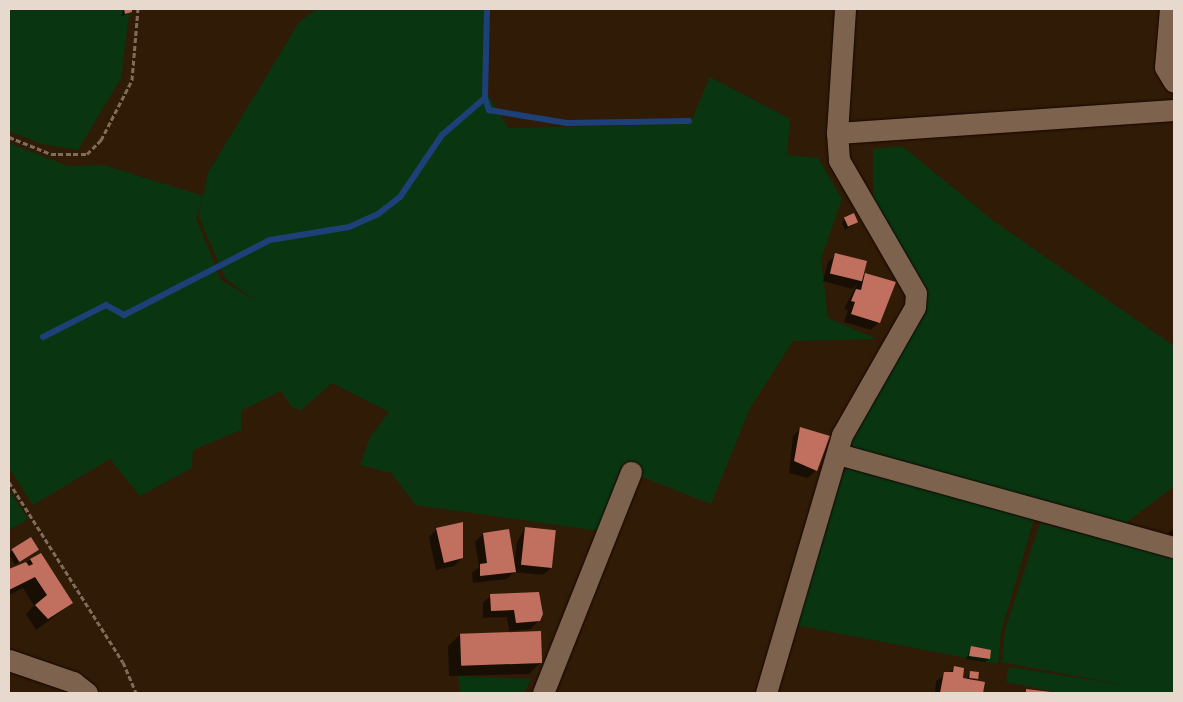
<!DOCTYPE html>
<style>
body{margin:0}
#map{position:relative;width:1183px;height:702px;overflow:hidden;background:#301b07;font-family:"Archivo Narrow",sans-serif}
div>[style]{position:absolute}
.green>*{inset:0;background:#093611}
.shadow>*{inset:0;background:#0007}
.stream>*{height:6px;margin:-3px;padding:0 3px;transform-origin:3px;border-radius:3px;background:#1e4079}
.building>*{inset:0;background:#c17060;transform-origin:0 0}
.path>*{height:3px;margin-top:-1.5px;transform-origin:0;background:repeating-linear-gradient(90deg,#7f6d5c 0 5px,transparent 0 7.5px)}
.roads{filter:drop-shadow(0 0 1px #170500) drop-shadow(0 0 1px #170500)}
.minor>*{height:21px;margin:-10.5px;padding:0 10.5px;transform-origin:10.5px;border-radius:10.5px;background:#7d634e}
span{translate:-50% -50%;white-space:nowrap;text-align:center;line-height:1.15;-webkit-text-stroke:5px #261101;paint-order:stroke}
.frame{position:absolute;inset:0;border:10px solid #e7d9cd;pointer-events:none}
</style>
<div id="map">
<div class="green">
<i style="clip-path:polygon(9px 9px,130px 9px,121px 78px,78px 150px,42px 144px,9px 131px)"></i>
<i style="clip-path:polygon(evenodd,317px 9px,486px 9px,488px 95px,508px 128px,690px 124px,710px 77px,790px 119px,787px 155px,818px 158px,842px 199px,821px 259px,828px 318px,877px 339px,793px 341px,750px 408px,711px 504px,620px 468px,600px 531px,416px 505px,391px 473px,360px 465px,370px 437px,389px 412px,332px 383px,301px 410px,293px 408px,281px 391px,242px 410px,241px 430px,193px 450px,192px 468px,140px 496px,110px 459px,33px 505px,9px 468px,9px 143px,68px 166px,104px 165px,203px 196px,208px 173px,299px 22px,317px 9px,202px 201px,199px 217px,225px 278px,256px 301px,221px 280px,196px 218px,202px 201px)"></i>
<i style="clip-path:polygon(902px 146px,995px 222px,1174px 346px,1174px 486px,1123px 525px,853px 448px,849px 437px,919px 313px,873px 203px,873px 149px)"></i>
<i style="clip-path:polygon(848px 467px,1035px 515px,1001px 632px,998px 664px,795px 625px,838px 482px)"></i>
<i style="clip-path:polygon(9px 490px,28px 519px,9px 530px)"></i>
<i style="clip-path:polygon(1040px 523px,1174px 557px,1174px 693px,1061px 693px,1006px 682px,1009px 667px,1129px 686px,1002px 662px,1005px 630px)"></i>
<i style="clip-path:polygon(458px 676px,531px 679px,524px 693px,460px 693px)"></i>
</div>
<div class="shadow">
<i style="clip-path:polygon(123px 9px,130px 9px,131px 12px,121px 17px)"></i>
<i style="clip-path:polygon(845px 219px,857px 222px,845px 230px,842px 223px)"></i>
<i style="clip-path:polygon(836px 255px,860px 279px,866px 274px,879px 322px,871px 330px,844px 322px,848px 310px,844px 309px,857px 284px,852px 289px,823px 281px,828px 262px)"></i>
<i style="clip-path:polygon(800px 429px,816px 470px,808px 478px,789px 473px,793px 436px)"></i>
<i style="clip-path:polygon(461px 524px,462px 558px,454px 566px,436px 570px,429px 537px,437px 529px)"></i>
<i style="clip-path:polygon(525px 528px,551px 568px,543px 575px,514px 572px,507px 579px,473px 583px,472px 573px,479px 567px,475px 542px,483px 534px,514px 564px,517px 542px)"></i>
<i style="clip-path:polygon(1174px 528px,1174px 536px,1171px 538px,1168px 533px)"></i>
<i style="clip-path:polygon(38px 550px,15px 565px,9px 554px,12px 551px)"></i>
<i style="clip-path:polygon(40px 554px,72px 603px,36px 630px,26px 614px,34px 606px,23px 588px,9px 595px,9px 572px)"></i>
<i style="clip-path:polygon(491px 595px,539px 620px,531px 629px,509px 631px,507px 617px,483px 618px,483px 603px)"></i>
<i style="clip-path:polygon(460px 635px,540px 663px,529px 674px,449px 676px,448px 646px)"></i>
<i style="clip-path:polygon(971px 647px,989px 659px,985px 662px,966px 659px)"></i>
<i style="clip-path:polygon(955px 668px,961px 679px,966px 680px,970px 673px,977px 678px,974px 681px,983px 683px,982px 693px,935px 693px,936px 681px)"></i>
</div>
<div class="stream">
<i style="left:487px;top:9px;width:89px;rotate:91.3deg"></i>
<i style="left:485px;top:98px;width:13px;rotate:72deg"></i>
<i style="left:489px;top:110px;width:79px;rotate:9.5deg"></i>
<i style="left:567px;top:123px;width:122px;rotate:-0.9deg"></i>
<i style="left:43px;top:337px;width:71px;rotate:-26.9deg"></i>
<i style="left:106px;top:305px;width:21px;rotate:29deg"></i>
<i style="left:124px;top:315px;width:164px;rotate:-27.2deg"></i>
<i style="left:270px;top:240px;width:80px;rotate:-9.3deg"></i>
<i style="left:349px;top:227px;width:32px;rotate:-24deg"></i>
<i style="left:378px;top:214px;width:28px;rotate:-38deg"></i>
<i style="left:400px;top:197px;width:75px;rotate:-55.9deg"></i>
<i style="left:442px;top:135px;width:57px;rotate:-40.7deg"></i>
</div>
<div class="building">
<i style="clip-path:polygon(124px 9px,132px 9px,132px 12px,125px 14px)"></i>
<i style="left:854px;top:213px;width:10px;height:11px;rotate:66deg"></i>
<i style="left:835px;top:253px;width:33px;height:21px;rotate:14deg"></i>
<i style="clip-path:polygon(865px 273px,896px 282px,880px 323px,851px 314px,855px 302px,851px 301px,856px 289px,861px 290px)"></i>
<i style="clip-path:polygon(800px 427px,830px 436px,817px 471px,794px 461px)"></i>
<i style="clip-path:polygon(463px 522px,463px 558px,444px 563px,436px 528px)"></i>
<i style="left:525px;top:527px;width:31px;height:38px;rotate:6deg"></i>
<i style="clip-path:polygon(509px 529px,516px 572px,480px 576px,480px 564px,487px 563px,483px 533px)"></i>
<i style="left:31px;top:537px;width:15px;height:23px;rotate:58deg"></i>
<i style="clip-path:polygon(41px 553px,73px 603px,48px 619px,35px 605px,47px 595px,35px 577px,9px 590px,9px 569px,26px 562px,29px 566px,33px 564px,30px 559px)"></i>
<i style="clip-path:polygon(539px 592px,543px 614px,540px 621px,516px 623px,514px 610px,491px 611px,490px 594px)"></i>
<i style="left:541px;top:631px;width:32px;height:81px;rotate:88deg"></i>
<i style="clip-path:polygon(971px 646px,991px 650px,990px 659px,969px 656px)"></i>
<i style="clip-path:polygon(954px 666px,964px 668px,963px 678px,985px 682px,983px 693px,940px 693px,944px 672px,953px 672px)"></i>
<i style="left:970px;top:671px;width:9px;height:7px;rotate:6deg"></i>
<i style="clip-path:polygon(1026px 689px,1051px 692px,1051px 693px,1026px 693px)"></i>
</div>
<div class="path">
<i style="left:9px;top:137px;width:45px;rotate:22deg"></i>
<i style="left:51px;top:154px;width:36px"></i>
<i style="left:87px;top:154px;width:20px;rotate:-45deg"></i>
<i style="left:101px;top:140px;width:68px;rotate:-62.7deg"></i>
<i style="left:132px;top:80px;width:71px;rotate:-85.2deg"></i>
<i style="left:9px;top:482px;width:213px;rotate:57.7deg"></i>
<i style="left:123px;top:662px;width:34px;rotate:67deg"></i>
</div>
<div class="roads">
<div class="minor">
<i style="left:1170px;top:9px;width:58px;rotate:94.9deg"></i>
<i style="left:1165px;top:67px;width:17px;rotate:59deg"></i>
<i style="left:837px;top:133px;width:338px;rotate:-3.9deg"></i>
<i style="left:838px;top:454px;width:349px;rotate:15.5deg"></i>
<i style="left:9px;top:660px;width:68px;rotate:19deg"></i>
<i style="left:73px;top:682px;width:18px;rotate:38deg"></i>
<i style="left:543px;top:693px;width:238px;rotate:-68.3deg"></i>
<i style="left:766px;top:693px;width:269px;rotate:-73.6deg"></i>
<i style="left:842px;top:435px;width:147px;rotate:-60.3deg"></i>
<i style="left:915px;top:307px;width:14px;rotate:-86deg"></i>
<i style="left:916px;top:293px;width:154px;rotate:-120.1deg"></i>
<i style="left:839px;top:160px;width:27px;rotate:-94deg"></i>
<i style="left:837px;top:133px;width:124px;rotate:-86.3deg"></i>
</div>
</div>
<div class="frame"></div>
</div>
